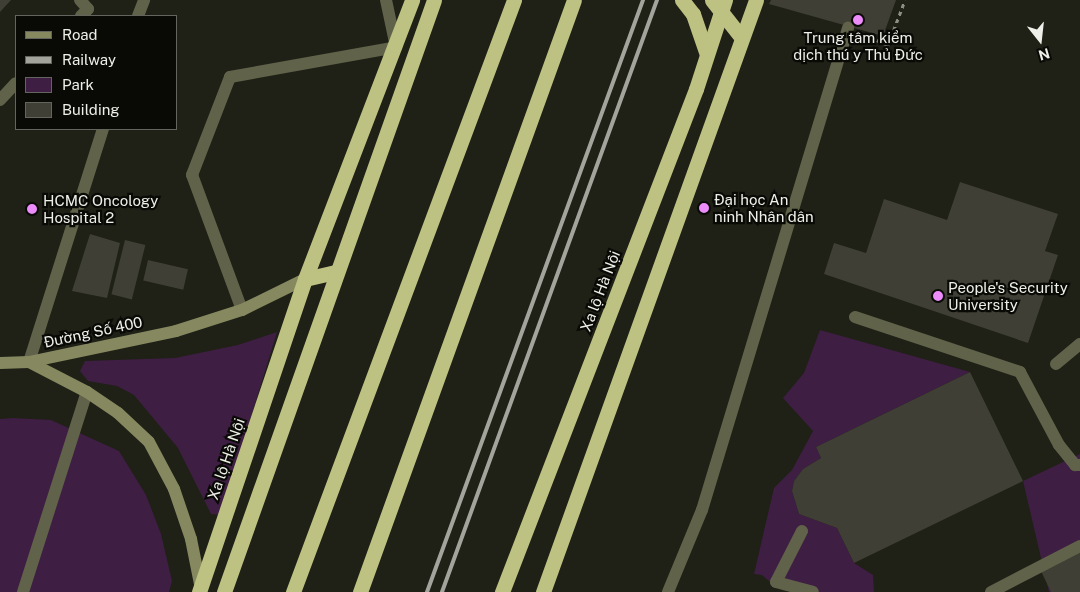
<!DOCTYPE html>
<meta charset="utf-8">
<style>
body{margin:0}
#map{position:relative;width:1080px;height:592px;overflow:hidden;background:#1f2016;font-family:"Public Sans",sans-serif}
div>[style]{position:absolute}
.green>*{inset:0;background:#3e1e43}
.building>*{inset:0;background:#3f3f35;transform-origin:0 0}
.path>*{height:3px;margin-top:-1.5px;transform-origin:0;background:repeating-linear-gradient(90deg,#8d8e86 0 4px,transparent 0 8px)}
.lane>*{height:12px;margin:-6px;padding:0 6px;transform-origin:6px;border-radius:6px;background:#606249}
.street>*{height:12px;margin:-6px;padding:0 6px;transform-origin:6px;border-radius:6px;background:#606249}
.secondary>*{height:12px;margin:-6px;padding:0 6px;transform-origin:6px;border-radius:6px;background:#868860}
.highway>*{height:15px;margin:-7.5px;padding:0 7.5px;transform-origin:7.5px;border-radius:7.5px;background:#bdc181}
.rail>*{height:4px;margin:-2px;padding:0 2px;transform-origin:2px;border-radius:2px;background:#a3a49c}
.dots>*{width:14px;height:14px;translate:-50% -50%;box-sizing:border-box;border:2px solid #090906;border-radius:50%}
span{translate:-50% -50%;white-space:nowrap;text-align:center;line-height:1.15;-webkit-text-stroke:4.5px #090906;paint-order:stroke}
.poi-label{font-size:15px;color:#eeefe8}
.left{translate:0 -50%;text-align:left}
.street-label{font-size:15px;color:#eeefe8}
.legend{position:absolute;left:15px;top:15px;width:162px;height:115px;box-sizing:border-box;background:#090906;border:1px solid #656560;margin:0;padding:6px 9px;list-style:none;font-size:15px;color:#eeefe8}
.legend li{display:flex;align-items:center;gap:10px;height:25px}
.legend b{width:25px;border:1px solid #656560}
.north{position:absolute;left:1015px;top:15px;width:50px;height:50px;-webkit-text-stroke:4px #090906;paint-order:stroke;rotate:164deg;font-size:14px;font-weight:700;line-height:20px;text-align:center;color:#eeefe8}
.north::after{content:'';display:block;margin:auto;width:18px;height:22px;background:#eeefe8;clip-path:polygon(50% 0,100% 100%,50% 72%,0 100%)}
</style>
<div id="map">
<div class="green">
<i style="clip-path:polygon(820px 330px,970px 372px,816px 447px,821px 458px,803px 469px,794px 481px,792px 491px,799px 514px,837px 528px,854px 563px,873px 575px,874px 592px,797px 592px,777px 588px,762px 575px,754px 574px,774px 488px,792px 470px,813px 431px,783px 398px,804px 373px)"></i>
<i style="clip-path:polygon(277px 332px,221px 515px,211px 514px,178px 448px,134px 395px,117px 386px,88px 381px,80px 371px,85px 361px,175px 358px,238px 345px)"></i>
<i style="clip-path:polygon(13px 418px,51px 420px,119px 451px,146px 495px,161px 534px,172px 581px,169px 592px,0 592px,0 419px)"></i>
<i style="clip-path:polygon(1080px 454px,1080px 590px,1049px 592px,1023px 481px)"></i>
</div>
<div class="building">
<i style="clip-path:polygon(0 0,11px 0,0 12px)"></i>
<i style="clip-path:polygon(771px 0,896px 0,883px 36px,769px 4px)"></i>
<i style="clip-path:polygon(960px 182px,1058px 214px,1045px 251px,1058px 255px,1028px 343px,824px 274px,834px 243px,866px 253px,884px 199px,947px 220px)"></i>
<i style="clip-path:polygon(90px 234px,120px 243px,107px 298px,72px 291px)"></i>
<i style="left:125px;top:240px;width:21px;height:56px;rotate:14deg"></i>
<i style="left:148px;top:260px;width:41px;height:21px;rotate:13deg"></i>
<i style="clip-path:polygon(970px 372px,1023px 481px,854px 563px,837px 528px,799px 514px,792px 491px,794px 481px,803px 469px,821px 458px,816px 447px)"></i>
<i style="clip-path:polygon(1080px 549px,1080px 592px,1051px 592px,1040px 569px)"></i>
</div>
<div class="path">
<i style="left:862px;top:34px;width:28px;rotate:23deg"></i>
<i style="left:888px;top:45px;width:48px;rotate:-69.3deg"></i>
</div>
<div class="lane">
<i style="left:80px;top:0;width:12px;rotate:48deg"></i>
<i style="left:88px;top:9px;width:10px;rotate:135deg"></i>
<i style="left:0;top:100px;width:23px;rotate:-47deg"></i>
<i style="left:242px;top:310px;width:144px;rotate:-110.3deg"></i>
<i style="left:192px;top:175px;width:105px;rotate:-68.8deg"></i>
<i style="left:230px;top:77px;width:169px;rotate:-10.2deg"></i>
<i style="left:396px;top:47px;width:48px;rotate:-102deg"></i>
<i style="left:855px;top:317px;width:174px;rotate:18.4deg"></i>
<i style="left:1020px;top:372px;width:83px;rotate:61.9deg"></i>
<i style="left:1059px;top:445px;width:26px;rotate:51deg"></i>
<i style="left:1075px;top:465px;width:5px"></i>
<i style="left:1056px;top:364px;width:31px;rotate:-40deg"></i>
<i style="left:702px;top:510px;width:504px;rotate:-73.15deg"></i>
<i style="left:802px;top:531px;width:57px;rotate:117deg"></i>
<i style="left:776px;top:582px;width:38px;rotate:15deg"></i>
<i style="left:23px;top:592px;width:210px;rotate:-72.3deg"></i>
<i style="left:991px;top:592px;width:100px;rotate:-27.3deg"></i>
</div>
<div class="street">
<i style="left:138px;top:16px;width:17px;rotate:-69deg"></i>
<i style="left:29px;top:362px;width:244px;rotate:-72.4deg"></i>
<i style="left:668px;top:592px;width:89px;rotate:-67.5deg"></i>
</div>
<div class="secondary">
<i style="left:29px;top:362px;width:65px;rotate:27.3deg"></i>
<i style="left:87px;top:392px;width:37px;rotate:34deg"></i>
<i style="left:118px;top:413px;width:42px;rotate:43.1deg"></i>
<i style="left:149px;top:442px;width:53px;rotate:62deg"></i>
<i style="left:174px;top:489px;width:53px;rotate:71.2deg"></i>
<i style="left:191px;top:539px;width:51px;rotate:78.7deg"></i>
<i style="left:0;top:363px;width:29px;rotate:-2deg"></i>
<i style="left:29px;top:362px;width:150px;rotate:-11.9deg"></i>
<i style="left:176px;top:331px;width:69px;rotate:-17.7deg"></i>
<i style="left:242px;top:310px;width:70px;rotate:-26.2deg"></i>
</div>
<div class="highway">
<i style="left:682px;top:0;width:18px;rotate:52deg"></i>
<i style="left:693px;top:14px;width:40px;rotate:71.1deg"></i>
<i style="left:712px;top:0;width:47px;rotate:51.9deg"></i>
<i style="left:305px;top:279px;width:31px;rotate:-13deg"></i>
<i style="left:199px;top:592px;width:330px;rotate:-71.3deg"></i>
<i style="left:305px;top:279px;width:299px;rotate:-69deg"></i>
<i style="left:224px;top:592px;width:628px;rotate:-70.47deg"></i>
<i style="left:293px;top:592px;width:632px;rotate:-69.53deg"></i>
<i style="left:360px;top:592px;width:629px;rotate:-70.13deg"></i>
<i style="left:502px;top:592px;width:539px;rotate:-68.91deg"></i>
<i style="left:696px;top:89px;width:94px;rotate:-72deg"></i>
<i style="left:543px;top:592px;width:629px;rotate:-70.21deg"></i>
</div>
<div class="rail">
<i style="left:427px;top:592px;width:630px;rotate:-69.95deg"></i>
<i style="left:442px;top:592px;width:630px;rotate:-70.04deg"></i>
</div>
<div class="dots">
<i style="left:858px;top:20px;background:#ec8cfa"></i>
<i style="left:704px;top:208px;background:#ec8cfa"></i>
<i style="left:32px;top:209px;background:#ec8cfa"></i>
<i style="left:938px;top:296px;background:#ec8cfa"></i>
</div>
<div class="poi-label">
<span style="left:858px;top:46px">Trung tâm kiểm<br>dịch thú y Thủ Đức</span>
<span class="left" style="left:714px;top:208px">Đại học An<br>ninh Nhân dân</span>
<span class="left" style="left:43px;top:209px">HCMC Oncology<br>Hospital 2</span>
<span class="left" style="left:948px;top:296px">People's Security<br>University</span>
</div>
<div class="street-label">
<span style="left:600px;top:291px;rotate:-69deg">Xa lộ Hà Nội</span>
<span style="left:93px;top:332px;rotate:-12deg">Đường Số 400</span>
<span style="left:226px;top:459px;rotate:-71deg">Xa lộ Hà Nội</span>
</div>
<ul class="legend">
<li><b style="height:6px;background:#868860"></b>Road</li>
<li><b style="height:6px;background:#a3a49c"></b>Railway</li>
<li><b style="height:14px;background:#3e1e43"></b>Park</li>
<li><b style="height:14px;background:#3f3f35"></b>Building</li>
</ul>
<div class="north">N</div>
</div>
